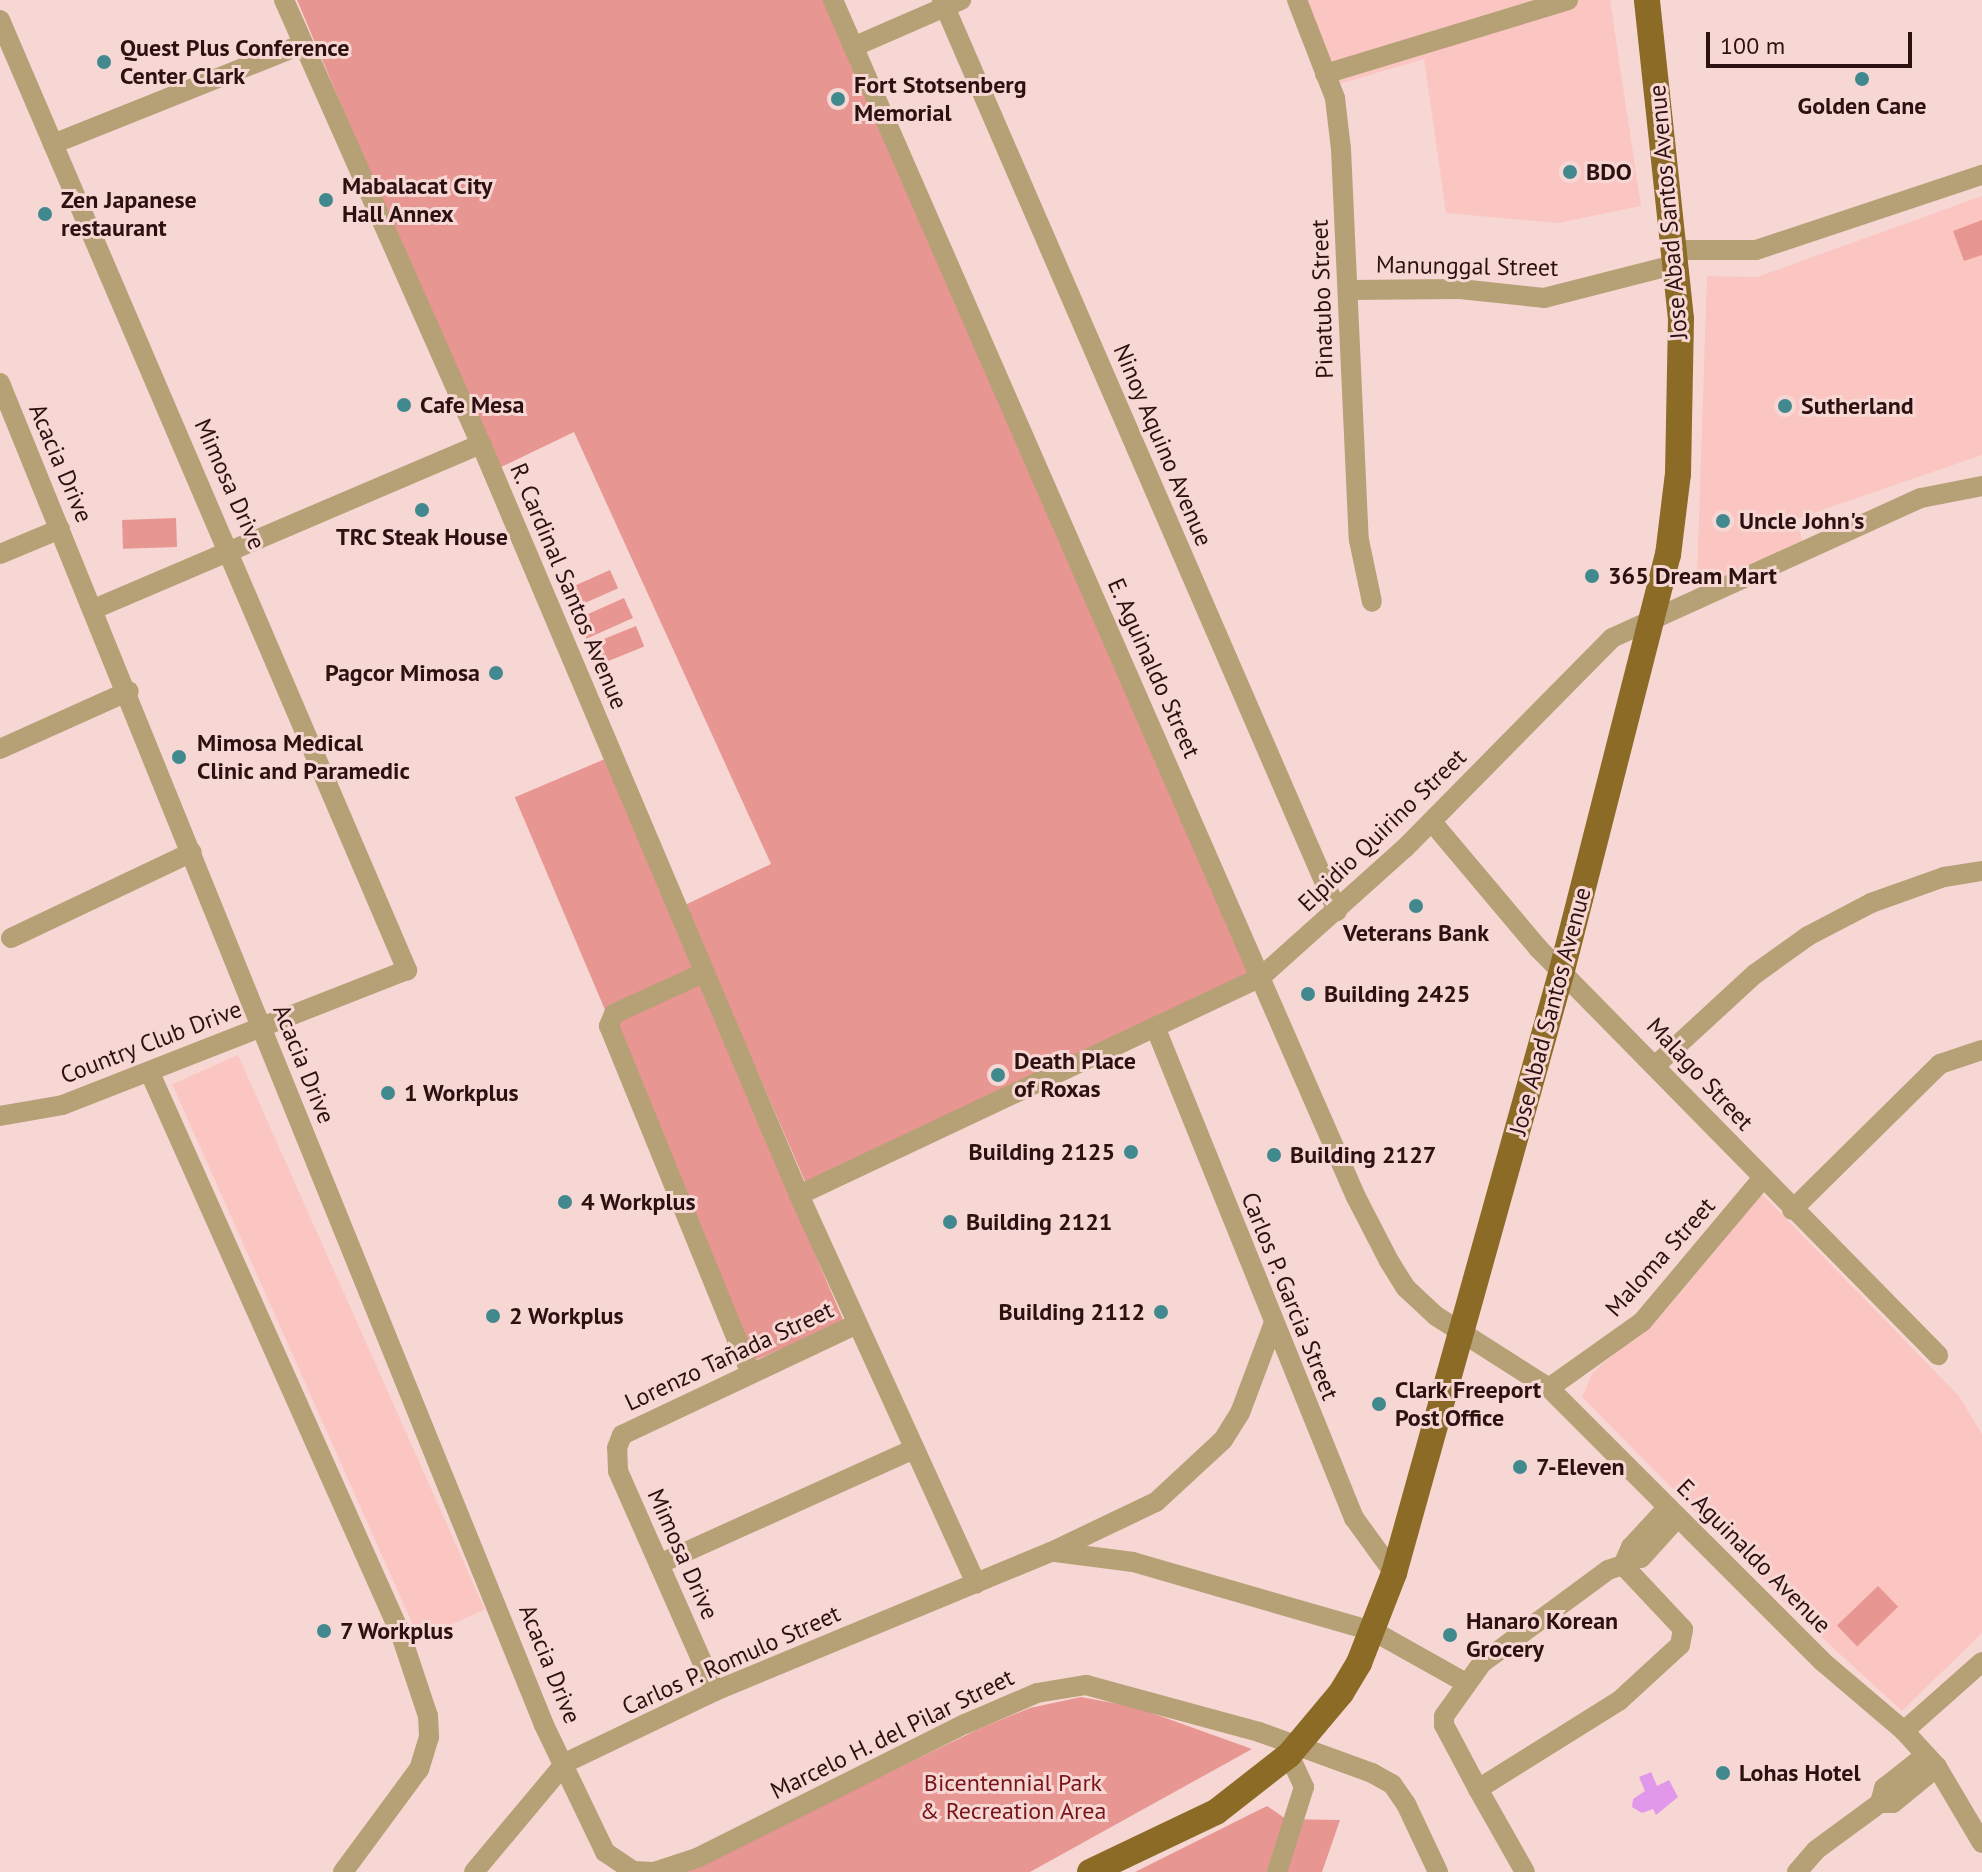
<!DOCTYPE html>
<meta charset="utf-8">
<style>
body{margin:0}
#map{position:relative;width:1982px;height:1872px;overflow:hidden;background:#f7d7d4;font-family:"PT Sans",sans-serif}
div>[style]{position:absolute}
.built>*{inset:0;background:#fbc6c2;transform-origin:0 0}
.green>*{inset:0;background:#e79691;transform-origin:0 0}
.water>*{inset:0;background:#e298ea}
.minor>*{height:20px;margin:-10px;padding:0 10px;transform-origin:10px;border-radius:10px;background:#b6a076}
.major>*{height:26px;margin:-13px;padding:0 13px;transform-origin:13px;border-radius:13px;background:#8b6b26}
.dots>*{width:22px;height:22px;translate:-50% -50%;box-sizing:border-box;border:4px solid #f7d7d4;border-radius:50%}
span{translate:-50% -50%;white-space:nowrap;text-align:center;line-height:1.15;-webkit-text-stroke:6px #f7d7d4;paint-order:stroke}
.poi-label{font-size:24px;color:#2d1110;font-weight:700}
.left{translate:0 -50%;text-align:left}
.right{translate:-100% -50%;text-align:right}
.street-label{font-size:24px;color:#2d1110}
.park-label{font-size:24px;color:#79141b}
.scale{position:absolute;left:1706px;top:32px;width:206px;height:36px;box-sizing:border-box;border:4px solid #2d1110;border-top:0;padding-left:10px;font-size:24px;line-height:28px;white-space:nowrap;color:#2d1110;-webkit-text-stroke:6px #f7d7d4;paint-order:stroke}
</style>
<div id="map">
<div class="built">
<i style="clip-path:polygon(1302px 0,1610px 0,1641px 206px,1558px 223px,1446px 213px,1424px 59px,1339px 84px)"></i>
<i style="clip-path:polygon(1982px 196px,1982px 455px,1796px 519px,1804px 546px,1703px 585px,1697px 578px,1707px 276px,1757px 277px)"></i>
<i style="left:238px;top:1055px;width:607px;height:72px;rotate:66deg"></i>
<i style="clip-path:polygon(1762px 1194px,1959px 1396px,1982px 1434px,1982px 1633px,1902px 1711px,1792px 1610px,1582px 1397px,1593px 1372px,1666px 1310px)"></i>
</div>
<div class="green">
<i style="clip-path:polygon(297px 0,827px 0,1255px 978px,807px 1186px,685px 905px,771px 864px,574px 432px,495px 470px)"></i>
<i style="clip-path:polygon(1982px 220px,1982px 255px,1964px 261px,1953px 231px)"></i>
<i style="left:176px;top:518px;width:29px;height:54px;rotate:88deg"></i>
<i style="left:610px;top:570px;width:20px;height:48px;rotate:66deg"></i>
<i style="left:624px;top:598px;width:22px;height:51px;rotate:66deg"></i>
<i style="left:636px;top:626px;width:22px;height:50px;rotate:68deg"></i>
<i style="left:605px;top:759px;width:612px;height:98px;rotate:67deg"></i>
<i style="left:1878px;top:1586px;width:29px;height:57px;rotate:46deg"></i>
<i style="clip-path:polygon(1081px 1697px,1135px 1707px,1252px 1749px,1030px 1872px,683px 1872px,983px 1727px,1030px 1708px)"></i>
<i style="clip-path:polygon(1267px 1806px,1286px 1819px,1340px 1820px,1322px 1872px,1135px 1872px)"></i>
</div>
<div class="water">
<i style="clip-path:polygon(1651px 1772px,1657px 1786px,1669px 1780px,1678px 1797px,1656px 1815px,1653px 1809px,1642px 1813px,1632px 1807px,1633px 1799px,1645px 1791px,1639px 1777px)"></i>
</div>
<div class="minor">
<i style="left:284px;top:0;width:486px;rotate:66.1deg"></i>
<i style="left:481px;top:444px;width:816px;rotate:67.05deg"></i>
<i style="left:799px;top:1195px;width:427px;rotate:65.5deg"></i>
<i style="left:833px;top:0;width:1306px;rotate:66.4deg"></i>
<i style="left:1356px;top:1197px;width:72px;rotate:62.7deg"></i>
<i style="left:1389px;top:1261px;width:32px;rotate:58deg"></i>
<i style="left:1406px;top:1288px;width:41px;rotate:43deg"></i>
<i style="left:1436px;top:1316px;width:134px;rotate:32.5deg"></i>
<i style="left:1549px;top:1388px;width:387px;rotate:45deg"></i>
<i style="left:1823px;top:1662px;width:106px;rotate:40.4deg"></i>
<i style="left:1904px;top:1731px;width:49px;rotate:47.5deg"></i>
<i style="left:1937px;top:1767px;width:88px;rotate:59.4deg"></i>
<i style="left:942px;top:0;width:993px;rotate:66.56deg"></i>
<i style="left:1297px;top:0;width:105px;rotate:68.8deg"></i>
<i style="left:1335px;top:98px;width:51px;rotate:83.3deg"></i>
<i style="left:1341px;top:149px;width:391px;rotate:87.4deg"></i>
<i style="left:1359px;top:540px;width:63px;rotate:78.2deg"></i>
<i style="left:0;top:20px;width:1034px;rotate:66.81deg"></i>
<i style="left:407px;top:970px;width:370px;rotate:158.6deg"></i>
<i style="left:63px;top:1105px;width:64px;rotate:170.1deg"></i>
<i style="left:853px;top:47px;width:118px;rotate:-23.5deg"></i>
<i style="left:1325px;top:74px;width:254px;rotate:-16.9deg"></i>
<i style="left:53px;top:144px;width:269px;rotate:-21.8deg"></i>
<i style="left:1675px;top:250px;width:81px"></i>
<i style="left:1756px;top:250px;width:238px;rotate:-18.4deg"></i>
<i style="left:1348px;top:290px;width:112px;rotate:-0.5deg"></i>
<i style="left:1460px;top:289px;width:84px;rotate:6.1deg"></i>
<i style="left:1544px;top:298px;width:137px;rotate:-14.3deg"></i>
<i style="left:0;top:383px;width:1448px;rotate:67.93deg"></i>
<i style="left:544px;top:1725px;width:141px;rotate:64.3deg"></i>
<i style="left:605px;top:1852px;width:34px;rotate:34deg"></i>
<i style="left:633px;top:1871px;width:20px;rotate:3deg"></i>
<i style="left:0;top:554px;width:65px;rotate:-22.6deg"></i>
<i style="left:94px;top:609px;width:421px;rotate:-23.1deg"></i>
<i style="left:0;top:749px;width:141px;rotate:-24.2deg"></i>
<i style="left:1432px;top:822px;width:165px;rotate:49.9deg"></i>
<i style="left:1538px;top:948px;width:571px;rotate:45.5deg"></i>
<i style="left:11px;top:938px;width:200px;rotate:-25.4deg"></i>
<i style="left:703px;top:973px;width:98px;rotate:155.3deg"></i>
<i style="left:614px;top:1014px;width:13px;rotate:113deg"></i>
<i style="left:609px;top:1026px;width:374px;rotate:67.8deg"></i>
<i style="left:1156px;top:1029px;width:528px;rotate:67.96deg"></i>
<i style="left:1354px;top:1518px;width:68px;rotate:54deg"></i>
<i style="left:1657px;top:1064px;width:133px;rotate:-42.6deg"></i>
<i style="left:1755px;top:974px;width:65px;rotate:-35.6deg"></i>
<i style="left:1808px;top:936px;width:71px;rotate:-27.6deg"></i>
<i style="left:1871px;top:903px;width:77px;rotate:-19.6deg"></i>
<i style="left:1944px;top:877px;width:38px;rotate:-9deg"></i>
<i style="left:150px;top:1073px;width:616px;rotate:65.93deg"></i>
<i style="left:401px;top:1635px;width:85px;rotate:71.6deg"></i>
<i style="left:428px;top:1716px;width:21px;rotate:87deg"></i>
<i style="left:429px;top:1737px;width:34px;rotate:107deg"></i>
<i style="left:419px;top:1769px;width:128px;rotate:126.4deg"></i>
<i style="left:799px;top:1195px;width:511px;rotate:-25.26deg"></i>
<i style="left:1261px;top:977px;width:193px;rotate:-41.9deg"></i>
<i style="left:1405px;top:848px;width:295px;rotate:-45.4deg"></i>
<i style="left:1612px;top:638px;width:339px;rotate:-24.4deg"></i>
<i style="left:1921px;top:498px;width:62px;rotate:-11.1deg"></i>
<i style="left:1792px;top:1210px;width:208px;rotate:-44.6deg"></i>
<i style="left:1940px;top:1064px;width:44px;rotate:-18.4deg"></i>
<i style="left:1549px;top:1388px;width:114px;rotate:-35.4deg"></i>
<i style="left:1642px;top:1322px;width:187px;rotate:-50deg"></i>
<i style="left:1055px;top:1552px;width:79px;rotate:7.3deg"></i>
<i style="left:1133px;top:1562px;width:252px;rotate:16.1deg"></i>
<i style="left:1375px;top:1632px;width:104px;rotate:29.3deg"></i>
<i style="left:1631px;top:1556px;width:10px;rotate:11deg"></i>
<i style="left:1641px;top:1558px;width:55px;rotate:-47.9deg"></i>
<i style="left:659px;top:1564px;width:280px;rotate:-24.3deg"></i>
<i style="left:1623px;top:1565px;width:20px;rotate:-66deg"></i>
<i style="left:1631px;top:1547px;width:54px;rotate:-47.2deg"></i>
<i style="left:715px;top:1691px;width:240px;rotate:-113.8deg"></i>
<i style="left:618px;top:1471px;width:23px;rotate:-92deg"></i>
<i style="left:617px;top:1448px;width:14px;rotate:-69deg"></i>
<i style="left:622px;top:1435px;width:260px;rotate:-25.3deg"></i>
<i style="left:1904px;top:1731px;width:104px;rotate:-41.5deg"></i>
<i style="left:1478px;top:1789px;width:166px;rotate:-32deg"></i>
<i style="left:1619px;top:1701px;width:83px;rotate:-42.6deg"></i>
<i style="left:1680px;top:1645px;width:16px;rotate:-79deg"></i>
<i style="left:1683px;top:1629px;width:88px;rotate:-133.2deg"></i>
<i style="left:1623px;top:1565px;width:16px;rotate:162deg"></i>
<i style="left:1608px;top:1570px;width:157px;rotate:143.6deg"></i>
<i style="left:1482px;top:1663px;width:65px;rotate:125.6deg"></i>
<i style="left:1444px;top:1716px;width:9px;rotate:90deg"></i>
<i style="left:1444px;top:1725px;width:72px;rotate:62deg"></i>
<i style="left:1478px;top:1789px;width:95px;rotate:60.5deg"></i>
<i style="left:1880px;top:1803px;width:13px"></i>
<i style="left:1893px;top:1803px;width:57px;rotate:-39.3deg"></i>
<i style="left:474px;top:1872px;width:142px;rotate:-50.1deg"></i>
<i style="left:565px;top:1763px;width:166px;rotate:-25.6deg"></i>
<i style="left:715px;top:1691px;width:364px;rotate:-22.5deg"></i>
<i style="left:1051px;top:1552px;width:116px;rotate:-25.5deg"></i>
<i style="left:1156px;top:1502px;width:91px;rotate:-42.8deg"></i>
<i style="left:1223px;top:1440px;width:32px;rotate:-58deg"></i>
<i style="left:1240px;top:1413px;width:94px;rotate:-69.4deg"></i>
<i style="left:654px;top:1872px;width:45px;rotate:-18deg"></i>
<i style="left:697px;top:1858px;width:300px;rotate:-26.6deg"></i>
<i style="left:965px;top:1724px;width:78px;rotate:-23.3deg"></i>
<i style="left:1037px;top:1693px;width:50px;rotate:-9.3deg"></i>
<i style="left:1086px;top:1685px;width:179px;rotate:15.2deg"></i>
<i style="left:1259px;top:1732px;width:120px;rotate:19.9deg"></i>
<i style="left:1372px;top:1773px;width:23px;rotate:29deg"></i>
<i style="left:1392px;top:1784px;width:24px;rotate:55deg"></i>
<i style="left:1406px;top:1804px;width:75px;rotate:64.8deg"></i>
<i style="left:1277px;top:1872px;width:89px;rotate:-72.4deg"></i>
<i style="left:1304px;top:1787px;width:35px;rotate:-115deg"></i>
<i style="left:1797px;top:1872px;width:29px;rotate:-49deg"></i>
<i style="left:1816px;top:1850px;width:79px;rotate:-36.3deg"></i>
<i style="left:1880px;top:1803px;width:16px;rotate:-75deg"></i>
<i style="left:1884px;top:1788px;width:53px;rotate:-38.2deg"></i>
</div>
<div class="major">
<i style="left:1090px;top:1872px;width:140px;rotate:-25.5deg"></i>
<i style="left:1216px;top:1812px;width:93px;rotate:-38deg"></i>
<i style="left:1289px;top:1755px;width:81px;rotate:-50deg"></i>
<i style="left:1341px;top:1693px;width:35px;rotate:-59deg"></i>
<i style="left:1359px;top:1663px;width:97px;rotate:-68.7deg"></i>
<i style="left:1394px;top:1573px;width:626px;rotate:-74.43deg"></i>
<i style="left:1562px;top:970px;width:428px;rotate:-75.7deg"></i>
<i style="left:1668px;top:555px;width:82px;rotate:-83deg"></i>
<i style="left:1678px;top:474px;width:155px;rotate:-88.9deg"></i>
<i style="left:1681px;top:319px;width:321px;rotate:-96.1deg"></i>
</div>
<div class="dots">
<i style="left:104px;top:62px;background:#41888f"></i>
<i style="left:1862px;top:79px;background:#41888f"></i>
<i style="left:838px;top:99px;background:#41888f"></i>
<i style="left:1570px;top:172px;background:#41888f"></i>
<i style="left:326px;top:200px;background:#41888f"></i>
<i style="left:45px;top:214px;background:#41888f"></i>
<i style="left:404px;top:405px;background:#41888f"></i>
<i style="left:1785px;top:406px;background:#41888f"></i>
<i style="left:422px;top:510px;background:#41888f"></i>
<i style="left:1723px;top:521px;background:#41888f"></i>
<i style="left:1592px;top:576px;background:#41888f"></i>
<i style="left:496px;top:673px;background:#41888f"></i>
<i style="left:179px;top:757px;background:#41888f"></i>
<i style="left:1416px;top:906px;background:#41888f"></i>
<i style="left:1308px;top:994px;background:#41888f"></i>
<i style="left:998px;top:1075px;background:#41888f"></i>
<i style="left:388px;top:1093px;background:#41888f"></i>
<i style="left:1131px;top:1152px;background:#41888f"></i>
<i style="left:1274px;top:1155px;background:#41888f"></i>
<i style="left:565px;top:1202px;background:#41888f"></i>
<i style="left:950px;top:1222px;background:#41888f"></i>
<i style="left:1161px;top:1312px;background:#41888f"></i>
<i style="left:493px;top:1316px;background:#41888f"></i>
<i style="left:1379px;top:1404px;background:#41888f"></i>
<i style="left:1520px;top:1467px;background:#41888f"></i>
<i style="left:324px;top:1631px;background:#41888f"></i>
<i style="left:1450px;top:1635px;background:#41888f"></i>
<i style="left:1723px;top:1773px;background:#41888f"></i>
</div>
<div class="poi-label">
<span class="left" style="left:120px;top:62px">Quest Plus Conference<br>Center Clark</span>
<span class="left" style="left:854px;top:99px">Fort Stotsenberg<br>Memorial</span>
<span style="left:1862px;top:106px">Golden Cane</span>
<span class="left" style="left:1586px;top:172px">BDO</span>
<span class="left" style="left:342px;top:200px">Mabalacat City<br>Hall Annex</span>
<span class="left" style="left:61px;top:214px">Zen Japanese<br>restaurant</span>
<span class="left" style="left:420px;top:405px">Cafe Mesa</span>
<span class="left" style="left:1801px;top:406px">Sutherland</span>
<span class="left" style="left:1739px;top:521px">Uncle John's</span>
<span style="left:422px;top:537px">TRC Steak House</span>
<span class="left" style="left:1608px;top:576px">365 Dream Mart</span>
<span class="right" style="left:480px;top:673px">Pagcor Mimosa</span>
<span class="left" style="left:197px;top:757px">Mimosa Medical<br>Clinic and Paramedic</span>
<span style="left:1416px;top:933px">Veterans Bank</span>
<span class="left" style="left:1324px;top:994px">Building 2425</span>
<span class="left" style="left:1014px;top:1075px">Death Place<br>of Roxas</span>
<span class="left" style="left:404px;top:1093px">1 Workplus</span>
<span class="right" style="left:1115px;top:1152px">Building 2125</span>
<span class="left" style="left:1290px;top:1155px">Building 2127</span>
<span class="left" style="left:581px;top:1202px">4 Workplus</span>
<span class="left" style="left:966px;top:1222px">Building 2121</span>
<span class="right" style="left:1145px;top:1312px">Building 2112</span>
<span class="left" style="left:509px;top:1316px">2 Workplus</span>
<span class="left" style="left:1395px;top:1404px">Clark Freeport<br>Post Office</span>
<span class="left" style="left:1536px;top:1467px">7-Eleven</span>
<span class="left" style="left:1466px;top:1635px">Hanaro Korean<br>Grocery</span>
<span class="left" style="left:340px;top:1631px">7 Workplus</span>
<span class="left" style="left:1739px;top:1773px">Lohas Hotel</span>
</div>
<div class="street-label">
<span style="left:1668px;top:212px;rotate:-95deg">Jose Abad Santos Avenue</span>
<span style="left:1467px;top:266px;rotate:1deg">Manunggal Street</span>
<span style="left:1322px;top:299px;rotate:-92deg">Pinatubo Street</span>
<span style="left:1163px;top:445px;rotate:67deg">Ninoy Aquino Avenue</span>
<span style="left:61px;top:463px;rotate:67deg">Acacia Drive</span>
<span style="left:230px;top:484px;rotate:66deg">Mimosa Drive</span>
<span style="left:569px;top:586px;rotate:67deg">R. Cardinal Santos Avenue</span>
<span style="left:1154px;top:668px;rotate:66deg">E. Aguinaldo Street</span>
<span style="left:1382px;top:830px;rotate:-44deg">Elpidio Quirino Street</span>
<span style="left:1550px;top:1011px;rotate:-75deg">Jose Abad Santos Avenue</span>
<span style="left:151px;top:1042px;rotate:-21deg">Country Club Drive</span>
<span style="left:304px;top:1064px;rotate:68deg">Acacia Drive</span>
<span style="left:1700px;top:1074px;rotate:47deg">Malago Street</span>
<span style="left:1660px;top:1257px;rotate:-48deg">Maloma Street</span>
<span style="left:1290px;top:1296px;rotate:68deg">Carlos P. Garcia Street</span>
<span style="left:729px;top:1356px;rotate:-25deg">Lorenzo Tañada Street</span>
<span style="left:683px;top:1554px;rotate:66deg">Mimosa Drive</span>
<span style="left:1754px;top:1556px;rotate:45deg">E. Aguinaldo Avenue</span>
<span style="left:731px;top:1660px;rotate:-24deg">Carlos P. Romulo Street</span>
<span style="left:550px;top:1664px;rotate:68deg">Acacia Drive</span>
<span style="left:892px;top:1734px;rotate:-26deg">Marcelo H. del Pilar Street</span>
</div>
<div class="park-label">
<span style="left:1013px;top:1797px">Bicentennial Park<br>&amp; Recreation Area</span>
</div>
<div class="scale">100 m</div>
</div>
